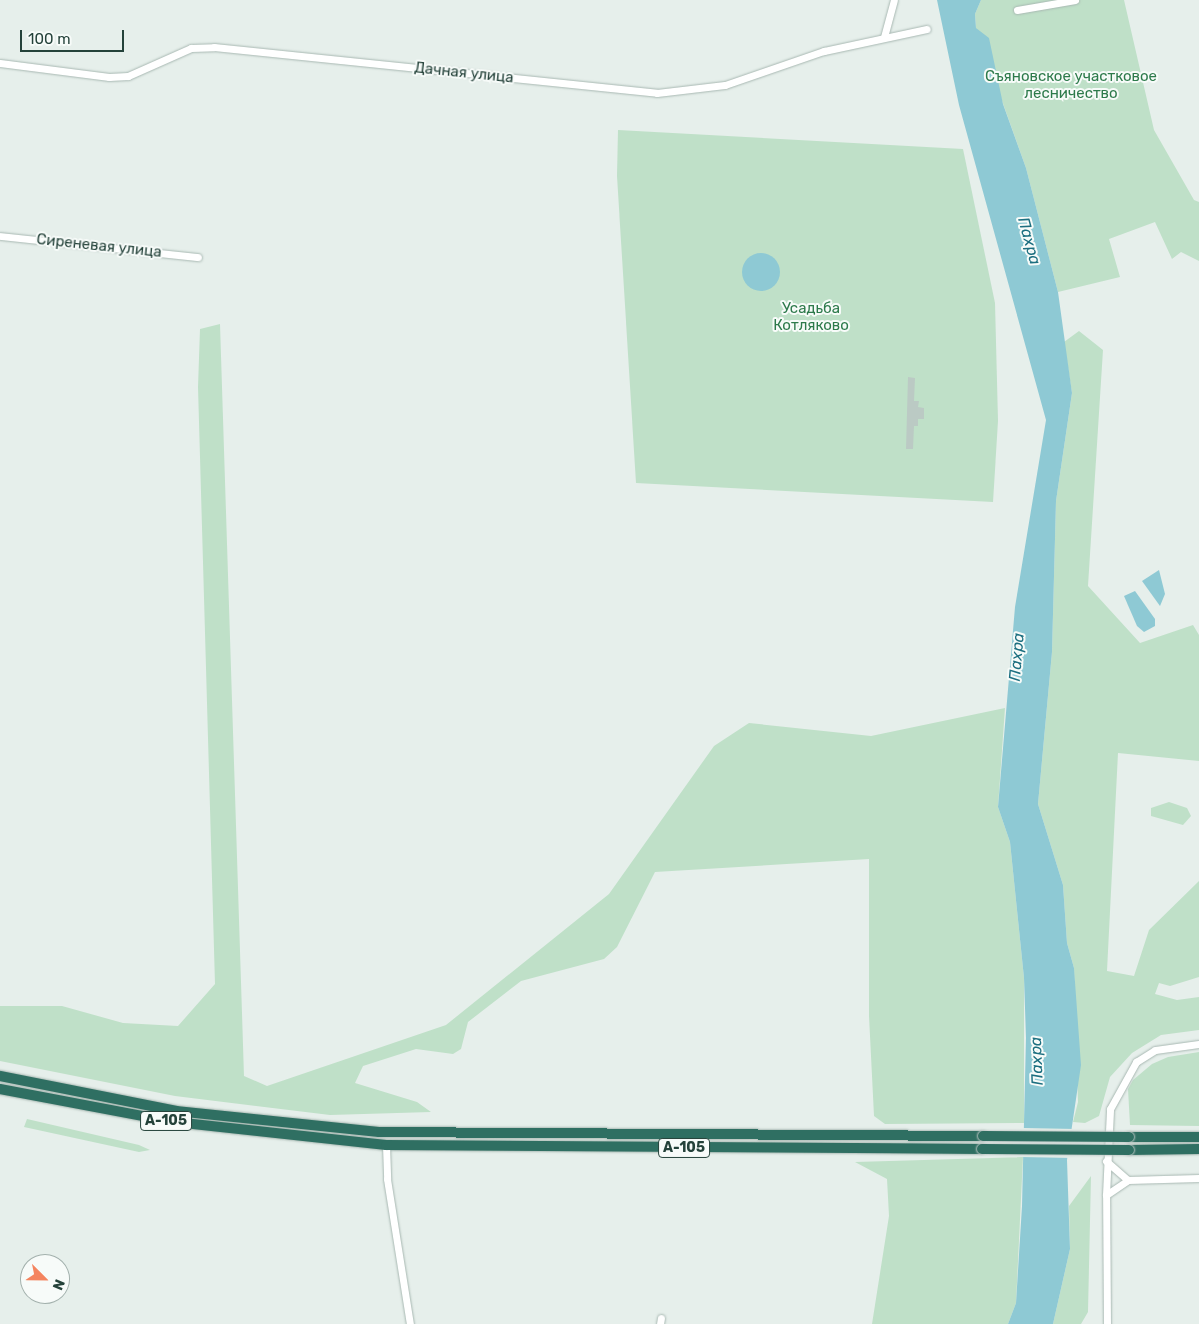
<!DOCTYPE html>
<meta charset="utf-8">
<style>
body{margin:0}
#map{position:relative;width:1199px;height:1324px;overflow:hidden;background:#e6efeb;font-family:Rubik,sans-serif}
div>[style]{position:absolute}
.green>*{inset:0;background:#bfe0c8}
.water>*{inset:0;background:#8ec9d4}
.round{border-radius:50%}
.pier>*{inset:0;background:#e6efeb;transform-origin:0 0}
.building>*{inset:0;background:#bbcac4}
.roads{filter:drop-shadow(0 0 1px #a8b8b2) drop-shadow(0 0 1px #a8b8b2)}
.minor>*{height:7px;margin:-3.5px;padding:0 3.5px;transform-origin:3.5px;border-radius:3.5px;background:#fff}
.highway>*{height:10px;margin:-5px;padding:0 5px;transform-origin:5px;border-radius:5px;background:#2f6f62}
.bridges{filter:drop-shadow(0 0 1px #c2cac8) drop-shadow(0 0 1px #c2cac8)}
.highway-bridge>*{height:10px;margin:-5px;padding:0 5px;transform-origin:5px;border-radius:5px;background:#2f6f62}
span{translate:-50% -50%;white-space:nowrap;text-align:center;line-height:1.15;-webkit-text-stroke:4px #f7fbf9;paint-order:stroke}
.shield-label span{padding:1px 4px;background:#f7fbf9;border:1px solid;border-radius:4px;-webkit-text-stroke-width:0}
.shield-label{font-size:14px;color:#24423a;font-weight:700}
.street-label{font-size:15px;color:#24423a}
.park-label{font-size:15px;color:#2d7a4b}
.water-label{font-size:16px;color:#1c6f80;font-style:italic}
.north{position:absolute;left:20px;top:1254px;width:50px;height:50px;box-sizing:border-box;background:#f7fbf9;border:1px solid #a3b1ad;border-radius:50%;rotate:113deg;font-size:14px;font-weight:700;line-height:20px;text-align:center;color:#24423a}
.north::after{content:'';display:block;margin:auto;width:18px;height:22px;background:#f4845f;clip-path:polygon(50% 0,100% 100%,50% 72%,0 100%)}
.scale{position:absolute;left:20px;top:30px;width:104px;height:22px;box-sizing:border-box;border:2px solid #24423a;border-top:0;padding-left:6px;font-size:15px;line-height:18px;white-space:nowrap;color:#24423a;-webkit-text-stroke:4px #f7fbf9;paint-order:stroke}
</style>
<div id="map">
<div class="green">
<i style="clip-path:polygon(981px 0,1124px 0,1154px 130px,1194px 200px,1199px 202px,1199px 261px,1181px 252px,1172px 259px,1155px 222px,1109px 239px,1120px 277px,1058px 292px,1026px 168px,976px 28px,975px 14px)"></i>
<i style="clip-path:polygon(618px 130px,963px 149px,995px 303px,998px 421px,993px 502px,636px 483px,617px 176px)"></i>
<i style="clip-path:polygon(220px 324px,244px 1076px,267px 1086px,446px 1025px,609px 894px,714px 746px,749px 723px,871px 736px,1005px 708px,998px 807px,1010px 842px,1024px 978px,1024px 1123px,885px 1124px,874px 1116px,869px 1016px,869px 859px,655px 872px,617px 947px,604px 959px,521px 981px,468px 1022px,461px 1049px,453px 1054px,416px 1049px,363px 1066px,355px 1083px,417px 1102px,431px 1112px,330px 1115px,175px 1096px,0 1061px,0 1006px,62px 1006px,123px 1023px,178px 1026px,215px 984px,198px 387px,200px 329px)"></i>
<i style="clip-path:polygon(1079px 331px,1103px 350px,1088px 586px,1140px 643px,1193px 625px,1199px 635px,1199px 761px,1118px 753px,1107px 971px,1134px 976px,1149px 930px,1199px 881px,1199px 977px,1170px 986px,1159px 983px,1155px 994px,1177px 1000px,1199px 997px,1199px 1030px,1161px 1035px,1132px 1053px,1110px 1077px,1099px 1116px,1085px 1123px,1073px 1122px,1078px 1102px,1074px 968px,1067px 943px,1063px 885px,1038px 804px,1052px 652px,1056px 501px,1072px 393px,1064px 342px)"></i>
<i style="clip-path:polygon(1169px 802px,1187px 808px,1191px 816px,1183px 825px,1151px 816px,1151px 808px)"></i>
<i style="clip-path:polygon(1199px 1052px,1199px 1126px,1130px 1125px,1128px 1089px,1133px 1080px,1152px 1064px,1168px 1057px)"></i>
<i style="clip-path:polygon(27px 1119px,139px 1145px,150px 1150px,139px 1152px,24px 1127px)"></i>
<i style="clip-path:polygon(1023px 1157px,1016px 1303px,1008px 1324px,872px 1324px,889px 1216px,887px 1179px,855px 1162px)"></i>
<i style="clip-path:polygon(1091px 1176px,1088px 1312px,1081px 1324px,1053px 1324px,1070px 1249px,1069px 1206px)"></i>
</div>
<div class="water">
<i style="clip-path:polygon(937px 0,981px 0,975px 14px,976px 28px,989px 38px,1003px 104px,1026px 168px,1058px 292px,1072px 393px,1056px 501px,1052px 652px,1038px 804px,1063px 885px,1067px 943px,1074px 968px,1081px 1065px,1067px 1160px,1070px 1249px,1053px 1324px,1008px 1324px,1016px 1303px,1022px 1206px,1026px 1038px,1024px 978px,1010px 842px,998px 807px,1015px 607px,1046px 420px,959px 105px)"></i>
<i class="round" style="left:742px;top:253px;width:38px;height:38px"></i>
<i style="clip-path:polygon(1159px 570px,1165px 594px,1160px 606px,1142px 581px)"></i>
<i style="clip-path:polygon(1135px 591px,1155px 619px,1155px 626px,1144px 632px,1137px 626px,1124px 596px)"></i>
</div>
<div class="pier">
<i style="left:1022px;top:1128px;width:53px;height:29px;rotate:1deg"></i>
</div>
<div class="building">
<i style="clip-path:polygon(908px 377px,915px 378px,914px 401px,919px 401px,918px 407px,924px 408px,924px 419px,918px 419px,918px 426px,914px 426px,913px 449px,906px 449px)"></i>
</div>
<div class="roads">
<div class="minor">
<i style="left:1017px;top:10px;width:59px;rotate:-9.8deg"></i>
<i style="left:884px;top:37px;width:38px;rotate:-75deg"></i>
<i style="left:0;top:63px;width:110px;rotate:7.3deg"></i>
<i style="left:109px;top:77px;width:19px;rotate:-3deg"></i>
<i style="left:128px;top:76px;width:69px;rotate:-24deg"></i>
<i style="left:191px;top:48px;width:23px;rotate:-2deg"></i>
<i style="left:214px;top:47px;width:445px;rotate:5.9deg"></i>
<i style="left:657px;top:93px;width:68px;rotate:-6.7deg"></i>
<i style="left:725px;top:85px;width:105px;rotate:-19deg"></i>
<i style="left:824px;top:51px;width:105px;rotate:-12.1deg"></i>
<i style="left:0;top:236px;width:199px;rotate:6.1deg"></i>
<i style="left:386px;top:1145px;width:34px;rotate:88deg"></i>
<i style="left:387px;top:1179px;width:147px;rotate:81deg"></i>
<i style="left:1106px;top:1161px;width:29px;rotate:41deg"></i>
<i style="left:1106px;top:1195px;width:27px;rotate:-34deg"></i>
<i style="left:1128px;top:1180px;width:71px;rotate:-1.6deg"></i>
<i style="left:660px;top:1324px;width:6px;rotate:-81deg"></i>
<i style="left:1107px;top:1324px;width:129px;rotate:-90.4deg"></i>
<i style="left:1106px;top:1195px;width:86px;rotate:-87.3deg"></i>
<i style="left:1110px;top:1109px;width:54px;rotate:-61deg"></i>
<i style="left:1136px;top:1062px;width:22px;rotate:-32deg"></i>
<i style="left:1155px;top:1050px;width:44px;rotate:-7.8deg"></i>
</div>
<div class="highway">
<i style="left:0;top:1076px;width:179px;rotate:11.2deg"></i>
<i style="left:176px;top:1111px;width:204px;rotate:5.9deg"></i>
<i style="left:379px;top:1132px;width:604px;rotate:0.38deg"></i>
<i style="left:0;top:1089px;width:178px;rotate:10.7deg"></i>
<i style="left:175px;top:1122px;width:212px;rotate:6.2deg"></i>
<i style="left:386px;top:1145px;width:596px;rotate:0.38deg"></i>
<i style="left:1129px;top:1137px;width:70px"></i>
<i style="left:1129px;top:1150px;width:70px;rotate:-0.8deg"></i>
</div>
</div>
<div class="bridges">
<div class="highway-bridge">
<i style="left:983px;top:1136px;width:146px;rotate:0.4deg"></i>
<i style="left:982px;top:1149px;width:147px;rotate:0.4deg"></i>
</div>
</div>
<div class="shield-label">
<span style="left:166px;top:1121px">А-105</span>
<span style="left:684px;top:1148px">А-105</span>
</div>
<div class="street-label">
<span style="left:464px;top:73px;rotate:6deg">Дачная улица</span>
<span style="left:99px;top:246px;rotate:6deg">Сиреневая улица</span>
</div>
<div class="park-label">
<span style="left:1071px;top:85px">Съяновское участковое<br>лесничество</span>
<span style="left:811px;top:317px">Усадьба<br>Котляково</span>
</div>
<div class="water-label">
<span style="left:1029px;top:241px;rotate:75deg">Пахра</span>
<span style="left:1017px;top:657px;rotate:-85deg">Пахра</span>
<span style="left:1037px;top:1061px;rotate:-92deg">Пахра</span>
</div>
<div class="north">N</div>
<div class="scale">100 m</div>
</div>
